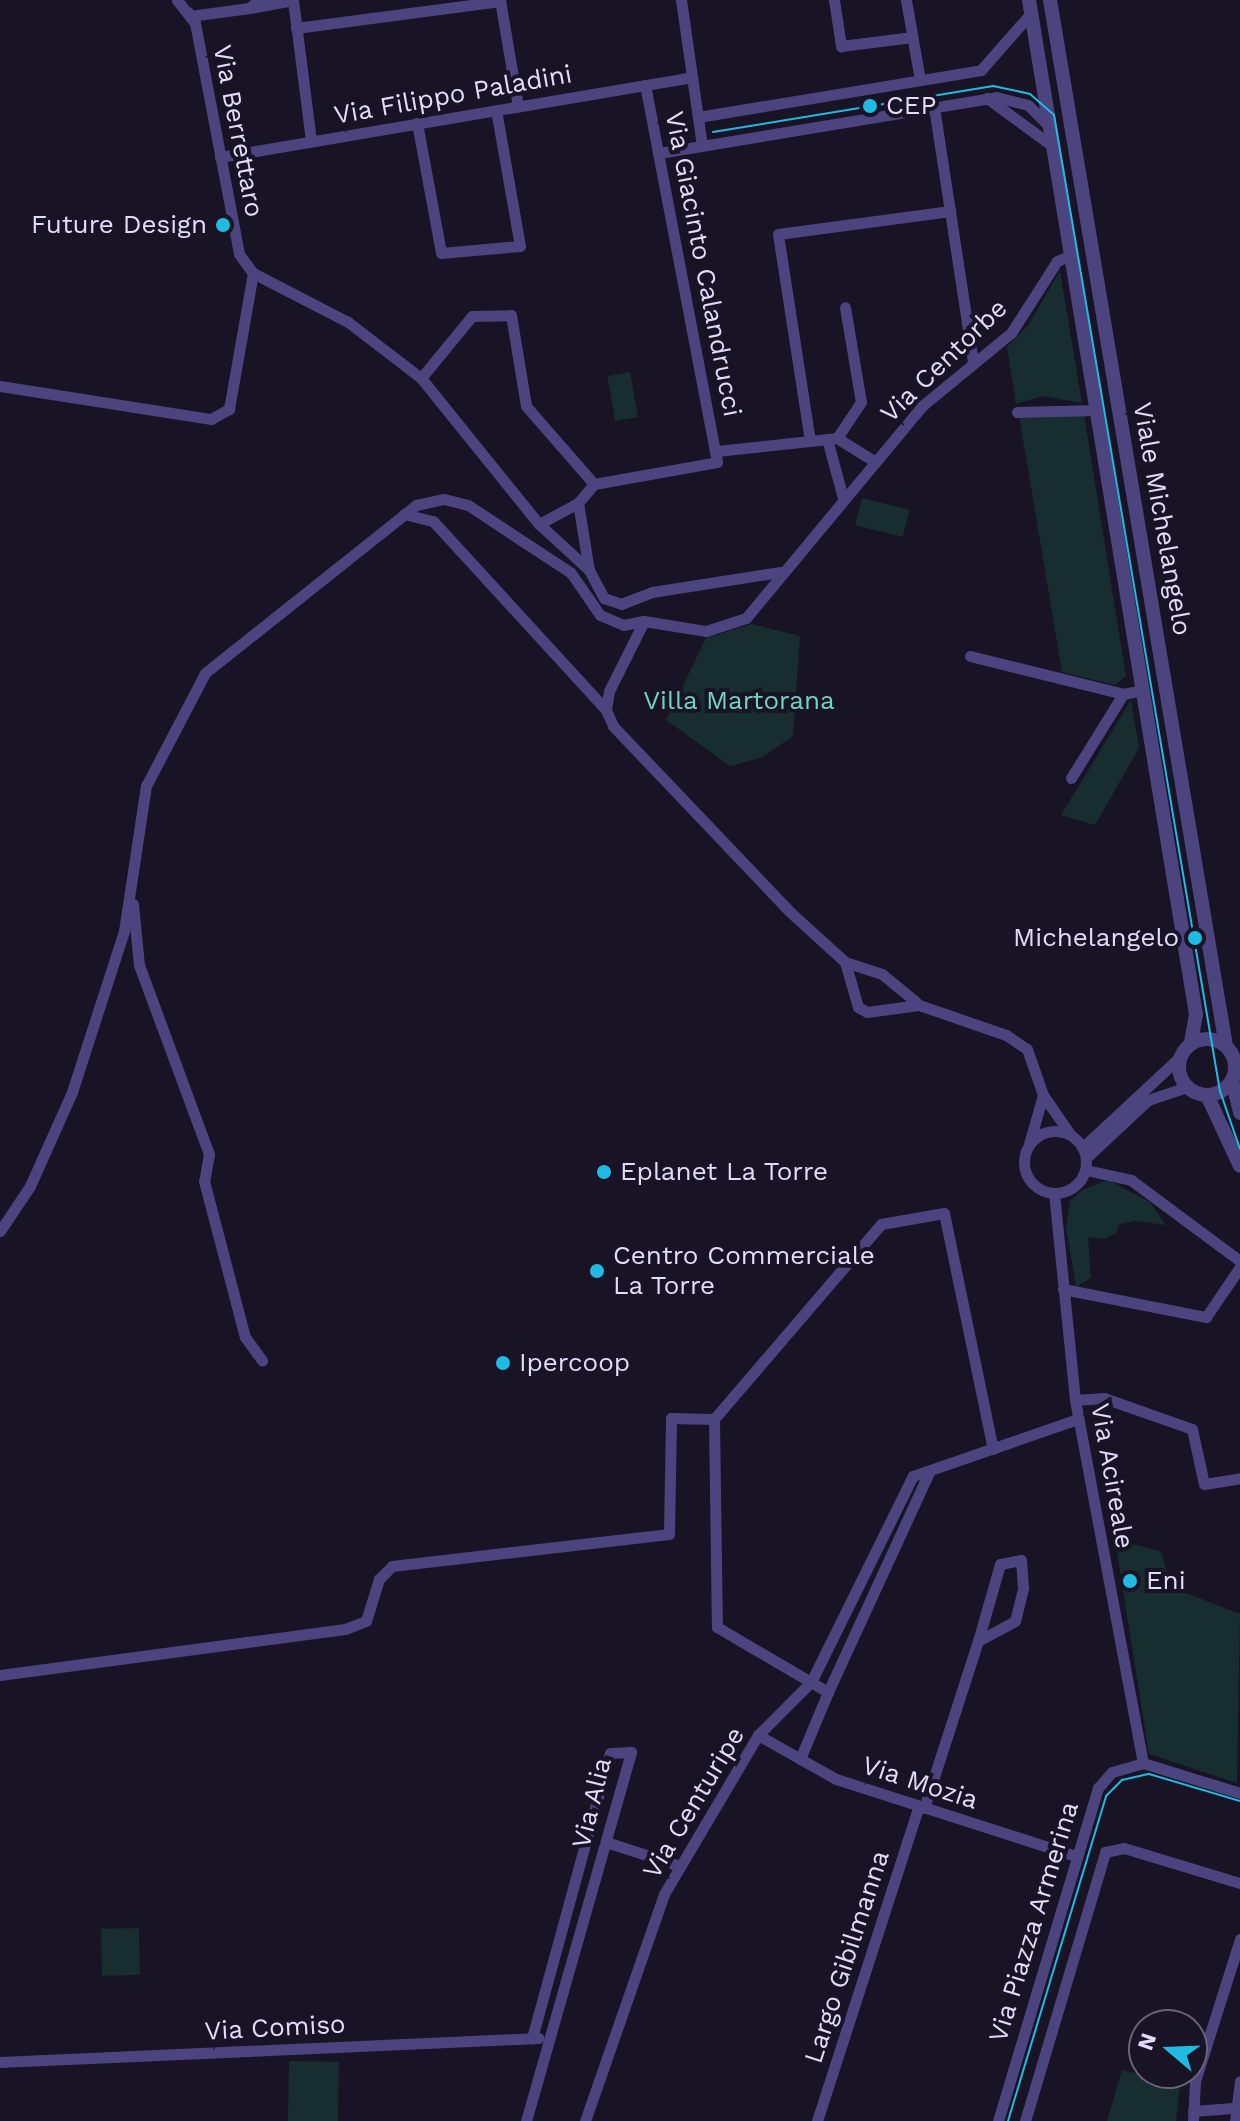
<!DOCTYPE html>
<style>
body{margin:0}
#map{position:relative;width:1240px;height:2121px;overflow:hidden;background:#181325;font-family:"Work Sans",sans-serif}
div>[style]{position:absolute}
.green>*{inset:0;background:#172d2f;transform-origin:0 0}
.minor>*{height:11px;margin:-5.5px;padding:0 5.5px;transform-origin:5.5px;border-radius:5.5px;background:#4c447e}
.minor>.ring{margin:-5.5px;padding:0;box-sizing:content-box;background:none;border:11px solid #4c447e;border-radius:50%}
.tertiary>*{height:14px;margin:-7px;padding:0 7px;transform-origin:7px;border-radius:7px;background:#4c447e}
.tertiary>.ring{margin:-7px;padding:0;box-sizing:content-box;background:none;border:14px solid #4c447e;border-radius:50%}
.tram>*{height:2px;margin:-1px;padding:0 1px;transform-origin:1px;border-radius:1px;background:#20bbe2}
.dots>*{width:22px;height:22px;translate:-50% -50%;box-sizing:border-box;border:4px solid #181325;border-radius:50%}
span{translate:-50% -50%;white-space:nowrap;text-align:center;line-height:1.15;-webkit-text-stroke:8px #181325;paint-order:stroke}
.street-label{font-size:26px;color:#e2dcfa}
.poi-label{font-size:26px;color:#e2dcfa}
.left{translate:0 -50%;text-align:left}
.right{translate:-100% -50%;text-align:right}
.park-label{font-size:26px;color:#70d2c3}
.north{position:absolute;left:1128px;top:2009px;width:80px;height:80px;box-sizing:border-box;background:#181325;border:2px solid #69637a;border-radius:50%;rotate:289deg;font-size:22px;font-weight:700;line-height:32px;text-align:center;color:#e2dcfa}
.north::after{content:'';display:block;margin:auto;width:28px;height:36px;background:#20bbe2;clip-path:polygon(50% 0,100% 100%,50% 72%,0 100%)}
</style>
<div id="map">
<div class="green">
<i style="clip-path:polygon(1060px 271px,1082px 403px,1043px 396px,1016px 404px,1007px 347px,1028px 325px)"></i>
<i style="left:630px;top:372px;width:46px;height:23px;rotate:80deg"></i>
<i style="clip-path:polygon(1084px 414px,1126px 676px,1115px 685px,1062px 672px,1019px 416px)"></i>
<i style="left:862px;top:498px;width:49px;height:28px;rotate:14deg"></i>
<i style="clip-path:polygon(752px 624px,800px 636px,793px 736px,763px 757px,730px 766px,666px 720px,706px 638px)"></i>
<i style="clip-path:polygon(1131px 700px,1139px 748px,1095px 825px,1061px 815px)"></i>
<i style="clip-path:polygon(1108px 1180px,1150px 1202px,1166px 1225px,1135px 1221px,1120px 1224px,1116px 1233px,1104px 1239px,1088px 1237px,1091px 1278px,1076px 1287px,1066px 1228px,1070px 1201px,1082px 1190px)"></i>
<i style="clip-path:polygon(1115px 1540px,1161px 1551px,1171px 1587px,1240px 1614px,1237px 1783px,1149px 1754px)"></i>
<i style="left:139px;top:1928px;width:47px;height:38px;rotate:89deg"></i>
<i style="left:289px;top:2061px;width:50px;height:60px;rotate:1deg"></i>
<i style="clip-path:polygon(1122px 2070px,1180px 2085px,1176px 2121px,1107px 2121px)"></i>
</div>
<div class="minor">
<i style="left:177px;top:0;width:29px;rotate:52deg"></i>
<i style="left:195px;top:23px;width:235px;rotate:79.2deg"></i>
<i style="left:239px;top:254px;width:24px;rotate:54deg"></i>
<i style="left:253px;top:273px;width:107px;rotate:27.3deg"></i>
<i style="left:348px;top:322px;width:92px;rotate:37.5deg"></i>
<i style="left:421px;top:378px;width:188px;rotate:51.1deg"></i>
<i style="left:539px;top:524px;width:68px;rotate:42.6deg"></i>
<i style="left:293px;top:0;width:142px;rotate:82.7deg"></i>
<i style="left:500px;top:0;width:108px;rotate:80.4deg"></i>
<i style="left:681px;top:0;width:147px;rotate:81.8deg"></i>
<i style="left:834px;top:0;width:47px;rotate:81.3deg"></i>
<i style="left:841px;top:46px;width:72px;rotate:-7.2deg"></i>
<i style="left:906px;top:0;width:81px;rotate:80.1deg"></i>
<i style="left:250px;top:8px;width:44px;rotate:-10.5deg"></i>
<i style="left:188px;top:12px;width:4px;rotate:63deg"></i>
<i style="left:190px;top:16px;width:60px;rotate:-7.7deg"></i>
<i style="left:249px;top:8px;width:13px;rotate:-39deg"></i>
<i style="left:296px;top:28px;width:206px;rotate:-7.5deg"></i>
<i style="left:987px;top:98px;width:83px;rotate:36.2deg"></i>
<i style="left:934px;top:107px;width:257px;rotate:81.3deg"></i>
<i style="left:698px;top:117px;width:287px;rotate:-9.4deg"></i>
<i style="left:981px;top:70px;width:76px;rotate:-48.7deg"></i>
<i style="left:417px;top:123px;width:132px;rotate:79.5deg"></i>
<i style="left:441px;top:253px;width:79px;rotate:-5.1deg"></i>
<i style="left:520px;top:246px;width:138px;rotate:-100deg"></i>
<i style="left:659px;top:153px;width:342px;rotate:-9.4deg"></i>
<i style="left:996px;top:97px;width:33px;rotate:14deg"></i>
<i style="left:1028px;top:105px;width:28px;rotate:45deg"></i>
<i style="left:220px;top:157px;width:479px;rotate:-9.6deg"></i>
<i style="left:421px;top:378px;width:80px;rotate:-50.6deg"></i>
<i style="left:472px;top:316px;width:39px;rotate:-1deg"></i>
<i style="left:511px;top:315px;width:92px;rotate:80.6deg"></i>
<i style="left:526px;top:406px;width:103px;rotate:48.9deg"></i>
<i style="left:594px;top:484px;width:125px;rotate:-10.1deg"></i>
<i style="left:717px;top:462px;width:384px;rotate:-100.8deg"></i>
<i style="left:0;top:386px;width:214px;rotate:8.9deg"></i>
<i style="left:211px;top:419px;width:21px;rotate:-29deg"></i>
<i style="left:229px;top:409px;width:138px;rotate:-80deg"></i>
<i style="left:1017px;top:412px;width:80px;rotate:-1.4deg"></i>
<i style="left:837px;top:438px;width:43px;rotate:-56.3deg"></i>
<i style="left:861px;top:402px;width:96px;rotate:-99.6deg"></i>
<i style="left:827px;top:439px;width:61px;rotate:74.8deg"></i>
<i style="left:810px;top:441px;width:209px;rotate:-98.8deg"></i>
<i style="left:778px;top:234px;width:174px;rotate:-7.6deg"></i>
<i style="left:717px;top:451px;width:121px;rotate:-6.2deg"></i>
<i style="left:837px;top:438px;width:44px;rotate:31.9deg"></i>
<i style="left:578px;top:503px;width:68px;rotate:80.7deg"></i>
<i style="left:589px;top:570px;width:32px;rotate:62deg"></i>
<i style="left:604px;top:598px;width:18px;rotate:19deg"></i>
<i style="left:621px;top:604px;width:33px;rotate:-21deg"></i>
<i style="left:652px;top:592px;width:130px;rotate:-8.9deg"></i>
<i style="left:404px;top:514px;width:30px;rotate:14deg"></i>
<i style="left:433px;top:521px;width:256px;rotate:47.5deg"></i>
<i style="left:606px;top:710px;width:17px;rotate:66deg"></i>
<i style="left:613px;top:726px;width:255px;rotate:46.4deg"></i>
<i style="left:789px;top:911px;width:76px;rotate:42.3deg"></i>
<i style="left:845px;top:962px;width:47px;rotate:73.9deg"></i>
<i style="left:858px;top:1007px;width:10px;rotate:29deg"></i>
<i style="left:867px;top:1012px;width:52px;rotate:-7.7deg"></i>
<i style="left:919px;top:1005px;width:92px;rotate:19deg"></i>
<i style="left:1006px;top:1035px;width:25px;rotate:34deg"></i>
<i style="left:1027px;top:1049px;width:49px;rotate:70.8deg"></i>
<i style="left:1043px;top:1095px;width:51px;rotate:105.9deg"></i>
<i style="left:539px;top:524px;width:44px;rotate:-28.3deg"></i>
<i style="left:578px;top:503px;width:25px;rotate:-50deg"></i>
<i style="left:970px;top:656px;width:158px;rotate:13.9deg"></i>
<i style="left:1123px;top:694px;width:20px;rotate:-11deg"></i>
<i style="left:606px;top:710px;width:19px;rotate:-81deg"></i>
<i style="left:609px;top:691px;width:78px;rotate:-63.4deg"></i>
<i style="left:1071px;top:778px;width:99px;rotate:-58.2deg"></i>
<i style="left:133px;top:904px;width:61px;rotate:84.4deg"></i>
<i style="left:139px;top:965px;width:202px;rotate:69.7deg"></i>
<i style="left:209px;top:1154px;width:27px;rotate:100deg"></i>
<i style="left:204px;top:1181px;width:161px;rotate:75.3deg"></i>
<i style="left:245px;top:1337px;width:29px;rotate:54deg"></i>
<i style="left:845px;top:962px;width:39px;rotate:18deg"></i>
<i style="left:882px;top:974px;width:44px;rotate:39.5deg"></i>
<i style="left:1043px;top:1095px;width:47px;rotate:55.3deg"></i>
<i class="ring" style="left:1024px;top:1131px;width:51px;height:51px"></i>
<i style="left:1083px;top:1147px;width:135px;rotate:-42.9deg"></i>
<i style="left:1086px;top:1158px;width:85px;rotate:-43.1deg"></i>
<i style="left:1148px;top:1100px;width:41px;rotate:-18.4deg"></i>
<i style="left:1086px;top:1170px;width:46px;rotate:12.5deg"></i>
<i style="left:1131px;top:1180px;width:136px;rotate:36.6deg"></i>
<i style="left:1054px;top:1193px;width:208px;rotate:84.2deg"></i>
<i style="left:1075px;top:1400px;width:369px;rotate:79.4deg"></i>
<i style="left:0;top:1231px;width:54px;rotate:-56.3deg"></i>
<i style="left:30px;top:1186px;width:103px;rotate:-65.9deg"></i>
<i style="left:72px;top:1092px;width:169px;rotate:-72.1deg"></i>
<i style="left:124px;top:931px;width:147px;rotate:-81.4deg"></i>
<i style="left:146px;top:786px;width:127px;rotate:-62.4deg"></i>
<i style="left:205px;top:673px;width:270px;rotate:-38.5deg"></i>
<i style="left:416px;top:505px;width:29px;rotate:-12deg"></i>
<i style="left:444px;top:499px;width:25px;rotate:14deg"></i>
<i style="left:468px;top:505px;width:123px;rotate:33.4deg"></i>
<i style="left:571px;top:573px;width:51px;rotate:55.4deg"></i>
<i style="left:600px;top:615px;width:25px;rotate:23deg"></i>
<i style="left:623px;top:625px;width:21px;rotate:-11deg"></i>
<i style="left:644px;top:621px;width:63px;rotate:9.2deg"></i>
<i style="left:706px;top:631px;width:42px;rotate:-18deg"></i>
<i style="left:746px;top:618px;width:276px;rotate:-50.3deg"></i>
<i style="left:922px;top:406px;width:115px;rotate:-39.4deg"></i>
<i style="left:1011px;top:333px;width:85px;rotate:-57.4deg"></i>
<i style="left:1057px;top:261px;width:16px;rotate:-22deg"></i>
<i style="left:1063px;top:1289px;width:146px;rotate:11.1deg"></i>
<i style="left:1206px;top:1317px;width:60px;rotate:-55.8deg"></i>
<i style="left:1075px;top:1400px;width:29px;rotate:-4deg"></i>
<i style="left:1104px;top:1398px;width:93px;rotate:19.4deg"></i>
<i style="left:1192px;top:1429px;width:56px;rotate:77.7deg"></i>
<i style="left:1204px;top:1484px;width:36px;rotate:-9deg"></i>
<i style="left:714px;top:1419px;width:257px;rotate:-49.4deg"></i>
<i style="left:881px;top:1224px;width:64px;rotate:-9.9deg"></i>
<i style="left:944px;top:1213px;width:241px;rotate:78.3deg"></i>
<i style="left:0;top:1675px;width:348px;rotate:-7.6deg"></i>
<i style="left:345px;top:1629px;width:22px;rotate:-21deg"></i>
<i style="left:366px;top:1621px;width:44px;rotate:-72.8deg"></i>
<i style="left:379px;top:1579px;width:18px;rotate:-45deg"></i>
<i style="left:392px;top:1566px;width:279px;rotate:-6.6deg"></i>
<i style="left:669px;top:1534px;width:116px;rotate:-89deg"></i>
<i style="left:671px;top:1418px;width:43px;rotate:1.3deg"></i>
<i style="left:714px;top:1419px;width:208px;rotate:89.2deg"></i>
<i style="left:717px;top:1627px;width:129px;rotate:30.4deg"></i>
<i style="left:828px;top:1692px;width:244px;rotate:-65.3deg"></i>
<i style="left:758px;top:1735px;width:90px;rotate:29.4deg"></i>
<i style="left:836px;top:1779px;width:252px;rotate:17.8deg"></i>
<i style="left:800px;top:1759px;width:73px;rotate:-67.3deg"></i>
<i style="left:924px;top:1808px;width:176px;rotate:-72.1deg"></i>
<i style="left:978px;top:1641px;width:42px;rotate:-28.4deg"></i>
<i style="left:1015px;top:1621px;width:34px;rotate:-76deg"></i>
<i style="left:1023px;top:1588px;width:28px;rotate:-94deg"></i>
<i style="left:1021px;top:1560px;width:21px;rotate:169deg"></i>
<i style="left:1000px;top:1564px;width:80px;rotate:105.9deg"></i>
<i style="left:606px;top:1842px;width:78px;rotate:18deg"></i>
<i style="left:0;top:2062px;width:539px;rotate:-2.55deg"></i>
<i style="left:1193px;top:2111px;width:40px;rotate:-4.3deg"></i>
<i style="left:526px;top:2121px;width:384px;rotate:-74.1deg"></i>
<i style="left:631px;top:1752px;width:21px;rotate:177deg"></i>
<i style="left:610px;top:1753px;width:296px;rotate:105.3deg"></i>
<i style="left:585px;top:2121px;width:240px;rotate:-70.8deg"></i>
<i style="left:664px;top:1894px;width:185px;rotate:-59.4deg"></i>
<i style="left:758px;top:1735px;width:75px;rotate:-45deg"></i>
<i style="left:811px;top:1682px;width:230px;rotate:-63.7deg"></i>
<i style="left:913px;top:1476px;width:175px;rotate:-19.1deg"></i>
<i style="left:817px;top:2121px;width:331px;rotate:-72.1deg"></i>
<i style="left:998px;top:2121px;width:348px;rotate:-73.3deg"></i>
<i style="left:1098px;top:1788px;width:21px;rotate:-49deg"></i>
<i style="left:1112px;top:1772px;width:32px;rotate:-16deg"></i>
<i style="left:1143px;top:1763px;width:102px;rotate:17.2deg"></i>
<i style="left:1025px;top:2121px;width:281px;rotate:-73.4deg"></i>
<i style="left:1105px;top:1852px;width:19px;rotate:-12deg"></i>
<i style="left:1124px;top:1848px;width:121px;rotate:16.8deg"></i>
<i style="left:1193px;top:2121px;width:40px;rotate:-87.1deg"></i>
<i style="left:1195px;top:2081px;width:149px;rotate:-72.4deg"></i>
<i style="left:1235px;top:2121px;width:40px;rotate:-82.9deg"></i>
</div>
<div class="tertiary">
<i style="left:1029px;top:0;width:1028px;rotate:80.65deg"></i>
<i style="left:1196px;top:1014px;width:29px;rotate:100deg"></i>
<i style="left:1050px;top:0;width:1061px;rotate:80.45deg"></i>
<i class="ring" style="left:1179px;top:1039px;width:42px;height:42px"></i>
<i style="left:1232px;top:1080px;width:34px;rotate:76deg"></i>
<i style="left:1207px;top:1095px;width:78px;rotate:65.1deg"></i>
</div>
<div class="tram">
<i style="left:713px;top:132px;width:284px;rotate:-9.3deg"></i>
<i style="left:993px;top:86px;width:38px;rotate:12deg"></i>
<i style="left:1030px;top:94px;width:32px;rotate:41deg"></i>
<i style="left:1054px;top:115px;width:990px;rotate:80.35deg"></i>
<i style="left:1220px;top:1091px;width:61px;rotate:71deg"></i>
<i style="left:1008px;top:2121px;width:339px;rotate:-73.2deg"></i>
<i style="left:1106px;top:1796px;width:23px;rotate:-45deg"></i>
<i style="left:1122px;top:1780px;width:28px;rotate:-13deg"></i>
<i style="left:1149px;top:1774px;width:95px;rotate:16.5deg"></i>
</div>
<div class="dots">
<i style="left:870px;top:106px;background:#20bbe2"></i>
<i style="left:223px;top:225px;background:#20bbe2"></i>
<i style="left:1195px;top:938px;background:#20bbe2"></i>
<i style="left:604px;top:1172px;background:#20bbe2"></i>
<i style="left:597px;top:1271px;background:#20bbe2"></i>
<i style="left:503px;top:1363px;background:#20bbe2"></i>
<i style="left:1130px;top:1581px;background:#20bbe2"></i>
</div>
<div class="street-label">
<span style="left:453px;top:95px;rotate:-10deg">Via Filippo Paladini</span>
<span style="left:238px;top:131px;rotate:79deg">Via Berrettaro</span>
<span style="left:703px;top:264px;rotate:79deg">Via Giacinto Calandrucci</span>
<span style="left:944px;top:361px;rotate:-44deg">Via Centorbe</span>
<span style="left:1162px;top:519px;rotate:80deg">Viale Michelangelo</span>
<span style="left:1112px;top:1476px;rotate:80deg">Via Acireale</span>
<span style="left:920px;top:1783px;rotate:18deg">Via Mozia</span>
<span style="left:592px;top:1803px;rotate:-76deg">Via Alia</span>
<span style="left:694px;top:1803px;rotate:-59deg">Via Centuripe</span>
<span style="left:1034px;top:1922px;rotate:-73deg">Via Piazza Armerina</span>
<span style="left:847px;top:1957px;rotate:-72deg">Largo Gibilmanna</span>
<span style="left:275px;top:2028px;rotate:-3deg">Via Comiso</span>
</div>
<div class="poi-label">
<span class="left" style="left:886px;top:106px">CEP</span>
<span class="right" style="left:207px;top:225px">Future Design</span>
<span class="right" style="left:1179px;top:938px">Michelangelo</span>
<span class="left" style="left:620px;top:1172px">Eplanet La Torre</span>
<span class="left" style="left:613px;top:1271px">Centro Commerciale<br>La Torre</span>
<span class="left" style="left:519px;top:1363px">Ipercoop</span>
<span class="left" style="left:1146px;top:1581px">Eni</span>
</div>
<div class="park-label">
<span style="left:739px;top:701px">Villa Martorana</span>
</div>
<div class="north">N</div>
</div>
